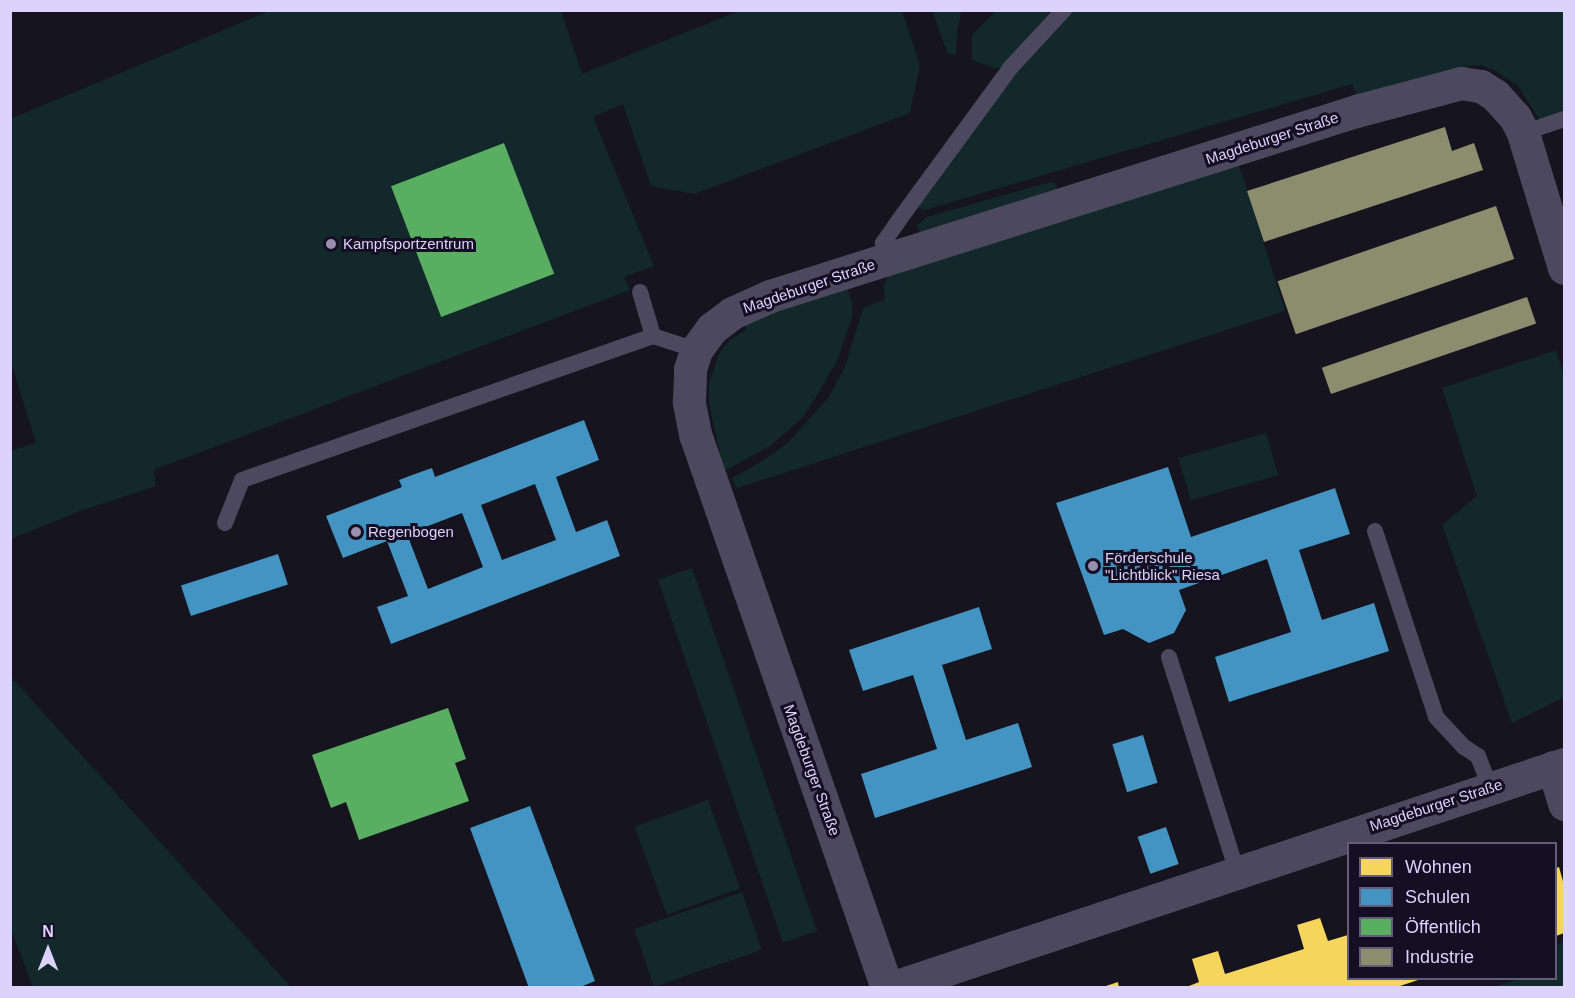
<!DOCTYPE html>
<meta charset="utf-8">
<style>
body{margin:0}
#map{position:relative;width:1575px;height:998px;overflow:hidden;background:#16141e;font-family:Helvetica,sans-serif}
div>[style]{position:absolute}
.green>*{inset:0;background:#13282a;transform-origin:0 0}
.homes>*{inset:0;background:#f6d55c}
.schools>*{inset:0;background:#4393c3;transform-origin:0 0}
.public>*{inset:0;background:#5aae61;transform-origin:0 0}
.industry>*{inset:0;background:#8c8c6e;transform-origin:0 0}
.lane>*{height:16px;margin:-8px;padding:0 8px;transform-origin:8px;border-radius:8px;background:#4c495f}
.street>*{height:33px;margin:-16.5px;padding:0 16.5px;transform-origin:16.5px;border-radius:16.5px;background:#4c495f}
.dots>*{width:16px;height:16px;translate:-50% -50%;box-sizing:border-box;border:3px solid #140f23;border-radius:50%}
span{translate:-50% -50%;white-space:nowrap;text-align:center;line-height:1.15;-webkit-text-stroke:6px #140f23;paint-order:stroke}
.street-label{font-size:15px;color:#dcd3fd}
.poi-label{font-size:15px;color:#dcd3fd}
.left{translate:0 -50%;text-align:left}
.frame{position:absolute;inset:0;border:12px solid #dcd3fd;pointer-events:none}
.legend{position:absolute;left:1347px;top:842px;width:210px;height:138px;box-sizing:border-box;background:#140f23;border:2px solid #645d7a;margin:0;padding:8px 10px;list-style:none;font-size:18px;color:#dcd3fd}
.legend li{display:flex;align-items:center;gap:12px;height:30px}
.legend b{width:30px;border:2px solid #645d7a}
.north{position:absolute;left:18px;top:920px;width:60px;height:60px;-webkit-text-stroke:4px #140f23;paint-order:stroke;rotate:0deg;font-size:16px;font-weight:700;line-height:24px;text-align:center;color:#dcd3fd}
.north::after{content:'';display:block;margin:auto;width:21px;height:27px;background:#dcd3fd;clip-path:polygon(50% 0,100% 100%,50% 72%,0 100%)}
</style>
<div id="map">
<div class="green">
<i style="clip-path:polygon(269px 11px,561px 11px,582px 74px,739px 11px,902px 11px,920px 65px,910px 113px,694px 194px,651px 186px,623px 104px,593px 117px,654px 266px,624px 277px,630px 290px,153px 470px,156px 486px,80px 511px,11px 539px,11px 451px,36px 443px,11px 362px,10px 119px)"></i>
<i style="clip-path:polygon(932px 11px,962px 11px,957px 30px,956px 54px,948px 54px)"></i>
<i style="clip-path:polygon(996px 11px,1057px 11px,1001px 68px,994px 68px,972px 60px,972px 35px)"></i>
<i style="clip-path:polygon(1073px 11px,1564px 11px,1564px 112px,1540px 121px,1518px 86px,1496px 71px,1481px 65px,1461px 67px,1358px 98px,1352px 84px,925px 210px,918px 208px,1012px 75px)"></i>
<i style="clip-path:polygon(1238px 162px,1285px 311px,737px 488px,732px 478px,761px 462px,789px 442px,828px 398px,845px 367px,863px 308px,885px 299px,884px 286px,888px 276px)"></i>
<i style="clip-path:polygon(1051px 182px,1056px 184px,1059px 195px,922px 236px,917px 226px,926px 217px)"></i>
<i style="clip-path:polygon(846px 284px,852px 302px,852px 317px,837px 361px,816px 397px,804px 416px,770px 446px,724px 471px,709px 404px,709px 384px,719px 353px,731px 339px,746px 330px,745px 319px)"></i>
<i style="clip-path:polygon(1556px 350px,1564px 376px,1564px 701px,1562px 698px,1512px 723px,1442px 525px,1477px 496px,1442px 388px)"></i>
<i style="left:1266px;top:433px;width:44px;height:91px;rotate:74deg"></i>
<i style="left:692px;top:568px;width:384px;height:36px;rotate:71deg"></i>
<i style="clip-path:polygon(10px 677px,11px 677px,291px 987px,33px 987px,11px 929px)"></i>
<i style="left:708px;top:800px;width:94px;height:78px;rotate:70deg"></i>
<i style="left:742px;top:892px;width:61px;height:114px;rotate:71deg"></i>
<i style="clip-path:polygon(1564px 942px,1564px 987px,1492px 987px,1519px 979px,1556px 978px,1556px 945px)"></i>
</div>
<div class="homes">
<i style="clip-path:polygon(1559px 867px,1564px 885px,1564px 933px,1556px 936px,1556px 868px)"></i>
<i style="clip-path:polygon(1320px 918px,1328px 941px,1348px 935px,1348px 978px,1421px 979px,1394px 988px,1184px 988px,1199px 982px,1192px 959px,1218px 951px,1225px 974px,1304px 949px,1297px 925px)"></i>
<i style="clip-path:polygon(1118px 982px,1119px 988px,1103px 988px,1103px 987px)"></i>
</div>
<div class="schools">
<i style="clip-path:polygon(evenodd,584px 420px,599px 460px,556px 477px,576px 532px,607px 520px,620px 556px,391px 644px,377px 607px,408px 596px,387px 541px,343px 558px,326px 516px,402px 487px,399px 480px,415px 474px,432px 468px,435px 477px,584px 420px,535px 484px,556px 540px,502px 560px,481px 505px,535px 484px,584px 420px,462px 513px,483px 567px,428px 589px,407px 534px,462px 513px)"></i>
<i style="clip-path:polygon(1168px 467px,1191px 537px,1335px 488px,1350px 534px,1299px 550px,1322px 620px,1374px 603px,1389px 651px,1229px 702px,1215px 657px,1291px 632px,1267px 559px,1179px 590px,1186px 610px,1174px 633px,1149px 643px,1123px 629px,1104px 635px,1056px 503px)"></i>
<i style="left:278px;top:554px;width:32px;height:102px;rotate:72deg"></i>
<i style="clip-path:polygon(979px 607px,992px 649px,942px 665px,966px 740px,1018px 723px,1032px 767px,875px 818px,861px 774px,937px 749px,913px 675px,863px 691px,849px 650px)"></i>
<i style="left:1143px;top:735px;width:50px;height:32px;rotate:73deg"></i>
<i style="clip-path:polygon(530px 806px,595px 981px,578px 988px,529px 988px,470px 828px)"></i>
<i style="left:1166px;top:827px;width:39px;height:30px;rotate:71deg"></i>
</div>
<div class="public">
<i style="left:504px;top:143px;width:140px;height:121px;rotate:69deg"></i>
<i style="clip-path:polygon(448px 708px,466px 759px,455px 763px,469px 801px,359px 840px,346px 802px,331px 808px,312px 755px)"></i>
</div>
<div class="industry">
<i style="clip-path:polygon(1445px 127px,1452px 151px,1474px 143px,1483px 170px,1264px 242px,1247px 191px)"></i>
<i style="left:1496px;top:206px;width:56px;height:231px;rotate:71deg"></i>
<i style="left:1527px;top:297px;width:28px;height:217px;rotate:71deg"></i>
</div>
<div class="lane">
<i style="left:1523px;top:133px;width:43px;rotate:-18.9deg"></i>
<i style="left:885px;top:260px;width:17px;rotate:-97deg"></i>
<i style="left:883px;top:243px;width:28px;rotate:-55deg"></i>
<i style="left:899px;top:220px;width:190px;rotate:-53.8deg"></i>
<i style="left:1011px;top:67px;width:78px;rotate:-47.1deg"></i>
<i style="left:640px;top:292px;width:46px;rotate:73.5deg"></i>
<i style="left:225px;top:523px;width:46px;rotate:-68.4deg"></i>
<i style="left:242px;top:480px;width:435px;rotate:-19.3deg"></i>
<i style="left:653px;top:336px;width:45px;rotate:18deg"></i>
<i style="left:1375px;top:531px;width:196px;rotate:71.8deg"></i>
<i style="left:1436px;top:717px;width:41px;rotate:47deg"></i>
<i style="left:1464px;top:747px;width:17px;rotate:33deg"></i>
<i style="left:1478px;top:756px;width:33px;rotate:69deg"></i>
<i style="left:1169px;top:657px;width:225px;rotate:72.4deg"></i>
</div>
<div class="street">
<i style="left:1553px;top:767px;width:39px;rotate:73deg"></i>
<i style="left:887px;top:988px;width:586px;rotate:-109.11deg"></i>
<i style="left:695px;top:434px;width:33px;rotate:-101deg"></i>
<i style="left:689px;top:402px;width:33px;rotate:-88deg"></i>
<i style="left:690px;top:369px;width:20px;rotate:-72deg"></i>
<i style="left:696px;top:350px;width:26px;rotate:-54deg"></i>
<i style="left:711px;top:329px;width:26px;rotate:-37deg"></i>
<i style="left:732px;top:313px;width:42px;rotate:-24.1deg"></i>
<i style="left:770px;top:296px;width:615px;rotate:-17.52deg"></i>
<i style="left:1356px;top:111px;width:109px;rotate:-14.9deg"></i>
<i style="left:1461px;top:83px;width:20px;rotate:9deg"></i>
<i style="left:1481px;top:86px;width:17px;rotate:33deg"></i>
<i style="left:1495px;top:95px;width:30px;rotate:48deg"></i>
<i style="left:1515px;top:117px;width:18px;rotate:63deg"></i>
<i style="left:1523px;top:133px;width:141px;rotate:73.1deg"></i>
<i style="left:891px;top:988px;width:709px;rotate:-18.41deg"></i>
</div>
<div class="dots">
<i style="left:331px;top:244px;background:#9790af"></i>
<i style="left:356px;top:532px;background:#9790af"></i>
<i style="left:1093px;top:566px;background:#9790af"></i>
</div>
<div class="street-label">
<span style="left:1272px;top:138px;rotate:-18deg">Magdeburger Straße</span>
<span style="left:809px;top:286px;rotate:-19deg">Magdeburger Straße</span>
<span style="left:812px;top:770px;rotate:70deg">Magdeburger Straße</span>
<span style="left:1436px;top:805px;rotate:-18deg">Magdeburger Straße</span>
</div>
<div class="poi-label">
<span class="left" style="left:343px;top:244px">Kampfsportzentrum</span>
<span class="left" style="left:368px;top:532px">Regenbogen</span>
<span class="left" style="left:1105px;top:566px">Förderschule<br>"Lichtblick" Riesa</span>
</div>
<div class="frame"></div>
<ul class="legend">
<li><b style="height:16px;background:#f6d55c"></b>Wohnen</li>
<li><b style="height:16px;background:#4393c3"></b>Schulen</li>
<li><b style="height:16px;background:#5aae61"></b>Öffentlich</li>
<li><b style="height:16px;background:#8c8c6e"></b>Industrie</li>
</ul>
<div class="north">N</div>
</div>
